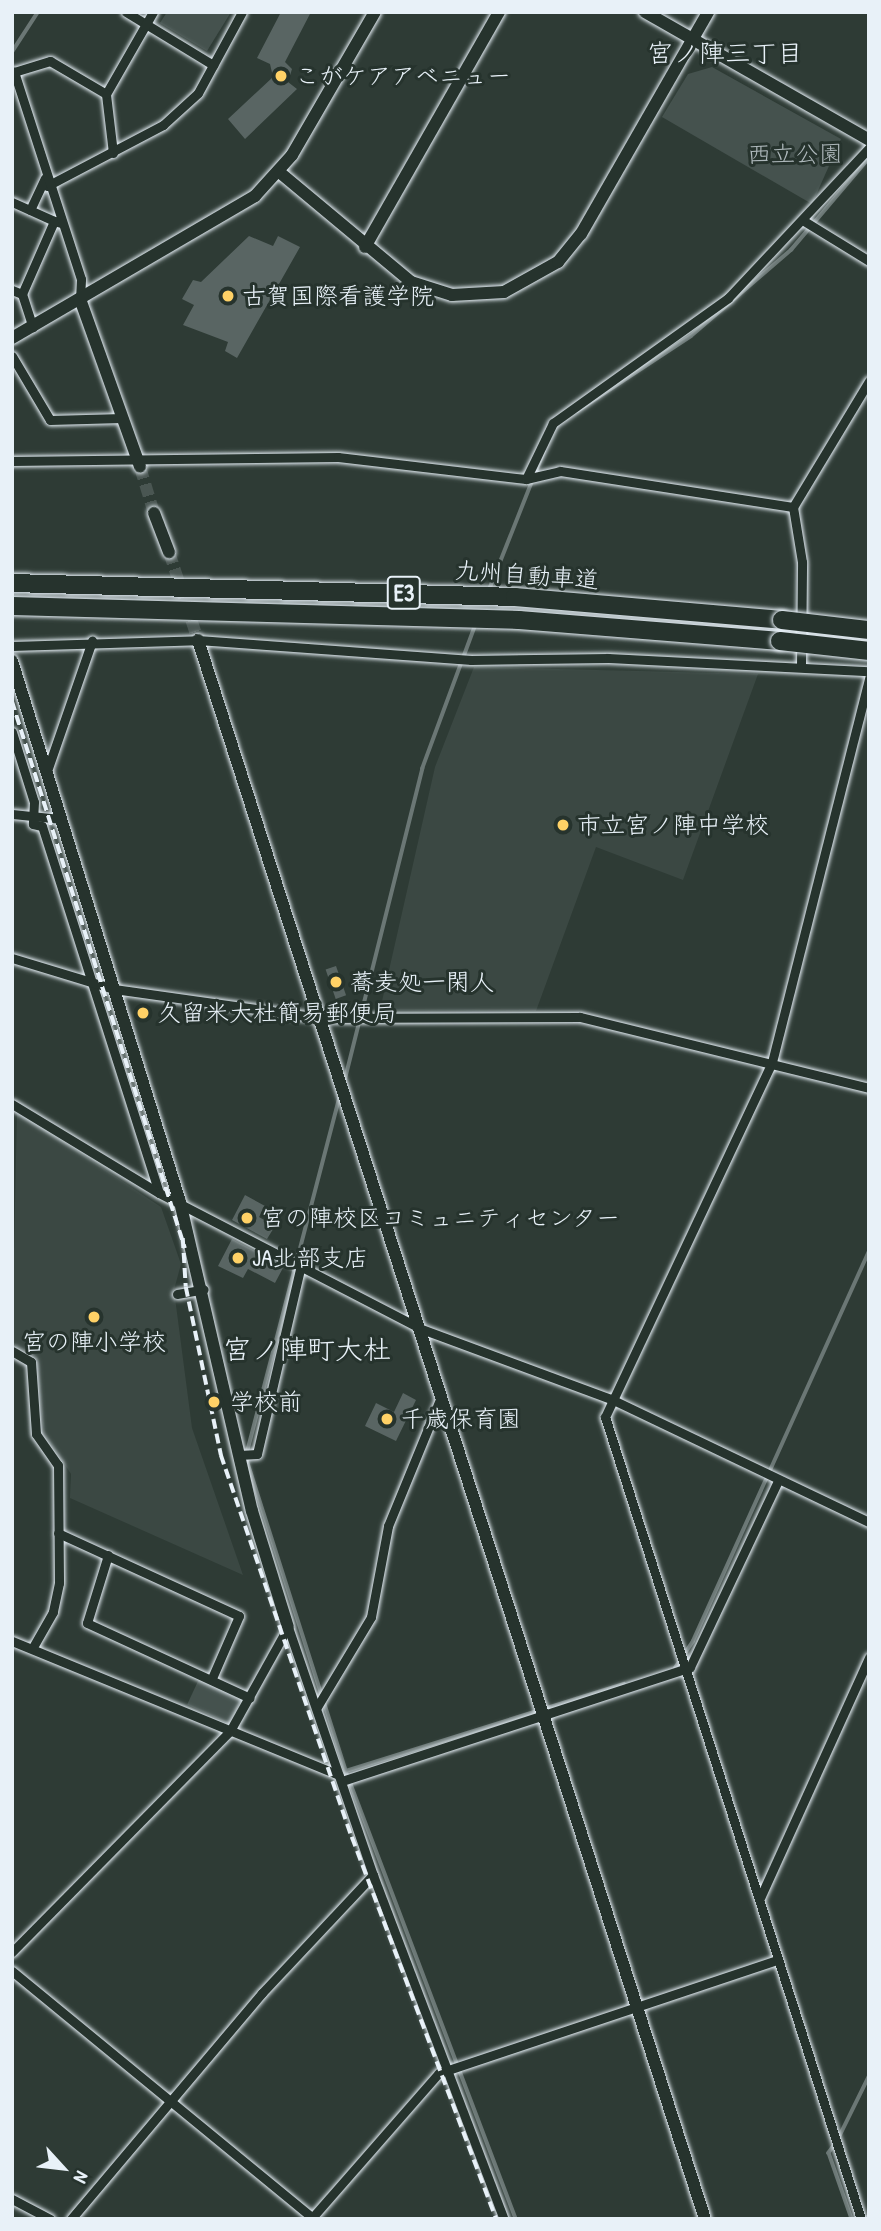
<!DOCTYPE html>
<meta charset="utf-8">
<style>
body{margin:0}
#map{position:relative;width:881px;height:2231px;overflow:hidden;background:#2e3b35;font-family:"Patrick Hand","Klee One",sans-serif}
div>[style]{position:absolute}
.built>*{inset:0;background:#3b4843}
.green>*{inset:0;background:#45524e;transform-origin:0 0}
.stream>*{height:3.5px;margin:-1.75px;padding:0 1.75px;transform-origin:1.75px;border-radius:1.75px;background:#6b7775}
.building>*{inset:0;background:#596563;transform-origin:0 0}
.secondary-tunnel>*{height:12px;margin-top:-6px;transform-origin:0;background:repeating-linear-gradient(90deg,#4a5652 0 12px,transparent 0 18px)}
.roads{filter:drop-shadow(0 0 2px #e8f1f8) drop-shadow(0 0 2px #e8f1f8)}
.street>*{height:9px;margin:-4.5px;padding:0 4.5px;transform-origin:4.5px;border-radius:4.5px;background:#26332d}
.secondary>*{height:12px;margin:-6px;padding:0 6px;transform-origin:6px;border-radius:6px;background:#26332d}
.highway>*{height:18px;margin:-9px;padding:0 9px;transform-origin:9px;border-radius:9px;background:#26332d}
.rail>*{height:3.5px;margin-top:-1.75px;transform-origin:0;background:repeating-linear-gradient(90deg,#e8f1f8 0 10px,transparent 0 15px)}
.bridges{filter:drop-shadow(0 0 2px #e8f1f8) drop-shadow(0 0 2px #e8f1f8)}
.highway-bridge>*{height:18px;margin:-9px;padding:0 9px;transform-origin:9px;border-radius:9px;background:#26332d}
.dots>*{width:19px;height:19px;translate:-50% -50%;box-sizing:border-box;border:4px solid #26332d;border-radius:50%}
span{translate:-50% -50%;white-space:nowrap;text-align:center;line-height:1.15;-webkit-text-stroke:6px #26332d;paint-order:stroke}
.shield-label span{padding:2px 5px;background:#26332d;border:2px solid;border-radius:5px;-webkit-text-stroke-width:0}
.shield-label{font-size:23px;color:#e8f1f8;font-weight:700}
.poi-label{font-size:24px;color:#e8f1f8}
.left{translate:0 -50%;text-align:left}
.park-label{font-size:24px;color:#afb9bc}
.street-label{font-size:24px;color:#e8f1f8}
.neighbourhood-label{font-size:26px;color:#e8f1f8}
.quarter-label{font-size:28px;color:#e8f1f8}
.frame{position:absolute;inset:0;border:14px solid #e8f1f8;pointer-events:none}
.north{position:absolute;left:28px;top:2133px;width:70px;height:70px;-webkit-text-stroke:5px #26332d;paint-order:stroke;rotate:117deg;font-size:19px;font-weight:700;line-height:28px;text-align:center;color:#e8f1f8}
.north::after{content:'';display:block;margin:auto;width:24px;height:32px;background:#e8f1f8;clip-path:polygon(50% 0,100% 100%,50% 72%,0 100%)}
</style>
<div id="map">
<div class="built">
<i style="clip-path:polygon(474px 667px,758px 674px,683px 880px,596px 847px,536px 1011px,380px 1010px,435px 767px)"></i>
<i style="clip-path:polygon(17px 1111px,161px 1207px,181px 1264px,174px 1290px,192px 1428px,243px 1575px,70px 1498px,71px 1474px,44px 1433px,36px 1357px,12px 1343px)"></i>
</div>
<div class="green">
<i style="clip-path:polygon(167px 12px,231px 12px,207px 51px,160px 23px)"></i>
<i style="clip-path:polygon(712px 67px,841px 139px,812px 204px,662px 117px,688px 74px)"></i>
<i style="left:199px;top:1679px;width:47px;height:28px;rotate:25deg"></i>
</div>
<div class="stream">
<i style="left:12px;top:52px;width:48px;rotate:-57deg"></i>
<i style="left:577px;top:411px;width:136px;rotate:-33.3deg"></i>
<i style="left:691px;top:336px;width:132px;rotate:-40.7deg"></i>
<i style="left:791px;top:250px;width:121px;rotate:-49.7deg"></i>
<i style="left:489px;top:590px;width:149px;rotate:-68.4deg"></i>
<i style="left:344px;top:1083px;width:324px;rotate:-76deg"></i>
<i style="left:422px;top:769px;width:156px;rotate:-69.7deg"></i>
<i style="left:340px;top:1097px;width:372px;rotate:104.6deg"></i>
<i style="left:246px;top:1457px;width:330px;rotate:72.3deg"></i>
<i style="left:346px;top:1771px;width:291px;rotate:-17.4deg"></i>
<i style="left:675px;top:1668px;width:32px;rotate:-56deg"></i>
<i style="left:693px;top:1641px;width:427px;rotate:-65.7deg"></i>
<i style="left:346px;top:1771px;width:479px;rotate:69.2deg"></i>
<i style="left:838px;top:2139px;width:70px;rotate:-63.8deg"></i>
<i style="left:834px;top:2146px;width:9px;rotate:126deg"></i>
<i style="left:829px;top:2153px;width:70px;rotate:70.8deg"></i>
<i style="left:867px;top:2217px;width:2px;rotate:27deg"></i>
</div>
<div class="building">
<i style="clip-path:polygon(281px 12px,311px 12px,285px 62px,292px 69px,288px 82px,297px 89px,245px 139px,228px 119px,273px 77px,270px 64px,257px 58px)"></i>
<i style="clip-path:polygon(249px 236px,273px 246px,278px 236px,300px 247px,237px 358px,225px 351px,228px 342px,183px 325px,194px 305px,182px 299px,193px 280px,201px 282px)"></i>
<i style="left:336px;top:966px;width:31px;height:11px;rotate:71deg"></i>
<i style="clip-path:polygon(245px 1195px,265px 1206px,259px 1217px,275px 1226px,267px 1239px,232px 1220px)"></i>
<i style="clip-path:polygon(232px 1239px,284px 1266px,275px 1283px,248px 1269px,243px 1278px,218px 1266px)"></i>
<i style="clip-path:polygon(403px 1393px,416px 1400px,396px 1441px,365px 1426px,376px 1403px,394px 1412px)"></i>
</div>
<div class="secondary-tunnel">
<i style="left:140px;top:467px;width:48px;rotate:73.1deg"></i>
<i style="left:169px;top:552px;width:93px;rotate:71.8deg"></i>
</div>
<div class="roads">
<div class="street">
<i style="left:126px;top:12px;width:102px;rotate:31.3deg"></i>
<i style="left:113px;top:153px;width:59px;rotate:-96.8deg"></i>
<i style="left:106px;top:94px;width:95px;rotate:-60.2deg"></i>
<i style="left:47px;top:186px;width:131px;rotate:-27.7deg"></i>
<i style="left:163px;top:125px;width:47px;rotate:-42.4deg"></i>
<i style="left:198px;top:93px;width:92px;rotate:-61.5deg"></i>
<i style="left:12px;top:202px;width:46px;rotate:24.3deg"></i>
<i style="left:30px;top:210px;width:35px;rotate:-65deg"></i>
<i style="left:804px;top:221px;width:76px;rotate:31.6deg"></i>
<i style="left:12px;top:290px;width:11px;rotate:22deg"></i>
<i style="left:22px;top:294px;width:35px;rotate:72deg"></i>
<i style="left:22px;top:294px;width:80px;rotate:-66.3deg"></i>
<i style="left:54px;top:221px;width:7px;rotate:16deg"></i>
<i style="left:80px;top:299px;width:20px;rotate:-87deg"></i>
<i style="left:81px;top:279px;width:218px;rotate:-107.9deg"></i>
<i style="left:14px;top:72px;width:38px;rotate:-17deg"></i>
<i style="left:50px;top:61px;width:65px;rotate:30.5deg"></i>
<i style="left:12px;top:356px;width:74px;rotate:59.3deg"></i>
<i style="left:50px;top:420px;width:72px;rotate:-1.6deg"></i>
<i style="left:12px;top:461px;width:326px;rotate:-0.7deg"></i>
<i style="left:338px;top:457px;width:189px;rotate:6.7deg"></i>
<i style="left:526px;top:479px;width:35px;rotate:-13deg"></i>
<i style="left:560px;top:471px;width:236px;rotate:8.8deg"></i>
<i style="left:526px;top:479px;width:62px;rotate:-64.3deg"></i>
<i style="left:553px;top:423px;width:215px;rotate:-35.5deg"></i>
<i style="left:728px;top:298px;width:206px;rotate:-46.8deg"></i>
<i style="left:12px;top:646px;width:186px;rotate:-1.8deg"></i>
<i style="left:198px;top:640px;width:274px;rotate:4.2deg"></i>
<i style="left:471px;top:660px;width:137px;rotate:-0.8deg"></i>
<i style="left:608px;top:658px;width:261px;rotate:2.9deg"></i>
<i style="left:801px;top:665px;width:103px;rotate:-89.4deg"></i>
<i style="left:802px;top:562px;width:56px;rotate:-99.3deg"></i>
<i style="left:793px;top:507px;width:147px;rotate:-58.9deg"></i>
<i style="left:12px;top:732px;width:73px;rotate:72.6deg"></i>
<i style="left:34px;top:802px;width:22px;rotate:93deg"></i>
<i style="left:33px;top:824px;width:9px;rotate:13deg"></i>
<i style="left:42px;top:826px;width:385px;rotate:72.3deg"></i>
<i style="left:47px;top:771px;width:138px;rotate:-70.9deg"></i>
<i style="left:12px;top:814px;width:48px;rotate:5.9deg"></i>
<i style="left:12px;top:958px;width:107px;rotate:16.9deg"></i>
<i style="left:114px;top:989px;width:208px;rotate:8deg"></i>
<i style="left:320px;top:1018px;width:260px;rotate:-0.2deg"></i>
<i style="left:580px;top:1017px;width:298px;rotate:13.8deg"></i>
<i style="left:12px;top:1104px;width:172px;rotate:31.2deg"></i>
<i style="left:159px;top:1193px;width:293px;rotate:27.4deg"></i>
<i style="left:419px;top:1328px;width:205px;rotate:20.3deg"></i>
<i style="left:611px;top:1399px;width:286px;rotate:25.5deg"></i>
<i style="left:177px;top:1294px;width:27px;rotate:-10deg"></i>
<i style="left:12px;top:1351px;width:22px;rotate:30deg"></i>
<i style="left:31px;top:1362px;width:72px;rotate:86deg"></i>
<i style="left:36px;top:1434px;width:38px;rotate:55deg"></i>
<i style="left:58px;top:1465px;width:118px;rotate:89.5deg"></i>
<i style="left:59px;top:1583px;width:30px;rotate:102deg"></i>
<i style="left:53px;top:1612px;width:40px;rotate:119.7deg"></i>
<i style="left:239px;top:1455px;width:18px;rotate:-3deg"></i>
<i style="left:257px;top:1454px;width:194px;rotate:-76.9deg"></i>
<i style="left:58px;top:1533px;width:199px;rotate:24.6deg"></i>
<i style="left:239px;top:1616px;width:68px;rotate:113.5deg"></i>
<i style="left:108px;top:1555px;width:71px;rotate:107.2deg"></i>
<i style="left:87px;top:1623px;width:179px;rotate:24.7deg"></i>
<i style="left:288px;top:1627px;width:262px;rotate:71.1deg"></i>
<i style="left:373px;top:1875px;width:368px;rotate:69.2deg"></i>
<i style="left:12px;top:1641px;width:353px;rotate:22.3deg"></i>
<i style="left:317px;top:1707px;width:105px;rotate:-59deg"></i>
<i style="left:371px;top:1617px;width:93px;rotate:-79.4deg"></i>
<i style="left:388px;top:1526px;width:139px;rotate:-67.7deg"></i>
<i style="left:342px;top:1781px;width:366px;rotate:-18.1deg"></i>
<i style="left:690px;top:1667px;width:206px;rotate:-64.7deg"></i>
<i style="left:760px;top:1898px;width:264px;rotate:-65.6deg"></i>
<i style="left:12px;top:1952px;width:310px;rotate:-45.4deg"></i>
<i style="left:230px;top:1731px;width:119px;rotate:-60.9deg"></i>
<i style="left:12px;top:1971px;width:388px;rotate:39.4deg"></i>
<i style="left:12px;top:2199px;width:43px;rotate:27.8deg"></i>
<i style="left:71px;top:2219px;width:296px;rotate:-49.8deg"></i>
<i style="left:262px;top:1993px;width:162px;rotate:-46.8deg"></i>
<i style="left:311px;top:2219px;width:194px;rotate:-48.8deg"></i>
<i style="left:439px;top:2073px;width:355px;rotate:-18.5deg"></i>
<i style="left:861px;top:2219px;width:842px;rotate:-107.7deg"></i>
<i style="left:605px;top:1417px;width:392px;rotate:-64.8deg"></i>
<i style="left:772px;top:1062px;width:396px;rotate:-75.8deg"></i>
</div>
<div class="secondary">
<i style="left:645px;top:12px;width:258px;rotate:29.7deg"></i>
<i style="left:278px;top:171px;width:173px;rotate:39.8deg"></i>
<i style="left:411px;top:282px;width:43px;rotate:17.6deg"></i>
<i style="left:452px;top:295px;width:52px;rotate:-3.3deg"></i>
<i style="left:504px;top:292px;width:62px;rotate:-29.1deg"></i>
<i style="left:558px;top:262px;width:36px;rotate:-51deg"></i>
<i style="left:581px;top:234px;width:256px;rotate:-60.2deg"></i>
<i style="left:365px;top:247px;width:271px;rotate:-60.3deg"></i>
<i style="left:80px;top:299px;width:178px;rotate:70.3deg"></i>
<i style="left:12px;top:338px;width:281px;rotate:-30.3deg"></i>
<i style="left:255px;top:196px;width:55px;rotate:-47.9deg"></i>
<i style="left:292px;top:155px;width:165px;rotate:-59.9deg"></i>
<i style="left:154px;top:513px;width:42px;rotate:69deg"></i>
<i style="left:198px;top:640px;width:1658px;rotate:72.2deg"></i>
<i style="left:12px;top:661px;width:566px;rotate:72.75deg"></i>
<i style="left:180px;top:1202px;width:317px;rotate:76.9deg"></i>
<i style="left:252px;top:1511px;width:121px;rotate:72.8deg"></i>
</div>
<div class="highway">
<i style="left:12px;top:583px;width:503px;rotate:1.59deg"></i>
<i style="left:515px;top:597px;width:268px;rotate:4.9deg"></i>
<i style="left:12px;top:606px;width:507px;rotate:1.58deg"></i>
<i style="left:519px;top:620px;width:262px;rotate:4.6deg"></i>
</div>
</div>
<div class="rail">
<i style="left:12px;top:701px;width:574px;rotate:72.45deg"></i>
<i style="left:183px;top:1238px;width:49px;rotate:86.5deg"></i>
<i style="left:186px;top:1287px;width:172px;rotate:78.2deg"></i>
<i style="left:221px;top:1455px;width:404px;rotate:71.1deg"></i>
<i style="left:352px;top:1837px;width:408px;rotate:69.3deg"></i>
</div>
<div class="bridges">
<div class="highway-bridge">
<i style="left:782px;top:620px;width:88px;rotate:6.6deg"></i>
<i style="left:780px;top:641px;width:90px;rotate:6.4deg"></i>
</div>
</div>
<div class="dots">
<i style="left:281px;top:76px;background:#ffd166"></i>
<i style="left:228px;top:296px;background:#ffd166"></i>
<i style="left:563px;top:825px;background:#ffd166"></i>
<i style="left:336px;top:982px;background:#ffd166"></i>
<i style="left:143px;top:1013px;background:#ffd166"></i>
<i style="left:247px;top:1218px;background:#ffd166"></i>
<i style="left:238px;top:1258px;background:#ffd166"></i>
<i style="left:94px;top:1317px;background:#ffd166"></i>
<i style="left:214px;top:1402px;background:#ffd166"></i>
<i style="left:387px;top:1419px;background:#ffd166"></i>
</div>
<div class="shield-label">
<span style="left:404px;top:593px">E3</span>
</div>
<div class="poi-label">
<span class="left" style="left:295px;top:76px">こがケアアベニュー</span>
<span class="left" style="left:242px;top:296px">古賀国際看護学院</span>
<span class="left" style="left:577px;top:825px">市立宮ノ陣中学校</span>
<span class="left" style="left:350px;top:982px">蕎麦処一閑人</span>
<span class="left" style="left:157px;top:1013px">久留米大杜簡易郵便局</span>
<span class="left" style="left:261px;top:1218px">宮の陣校区コミュニティセンター</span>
<span class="left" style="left:252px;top:1258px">JA北部支店</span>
<span style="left:94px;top:1342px">宮の陣小学校</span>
<span class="left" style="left:230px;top:1402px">学校前</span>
<span class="left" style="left:401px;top:1419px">千歳保育園</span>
</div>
<div class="park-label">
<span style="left:795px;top:154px">西立公園</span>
</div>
<div class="street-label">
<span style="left:527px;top:575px;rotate:4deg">九州自動車道</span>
</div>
<div class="neighbourhood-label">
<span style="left:725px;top:53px">宮ノ陣三丁目</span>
</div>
<div class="quarter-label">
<span style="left:307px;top:1349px">宮ノ陣町大杜</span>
</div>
<div class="frame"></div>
<div class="north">N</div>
</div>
